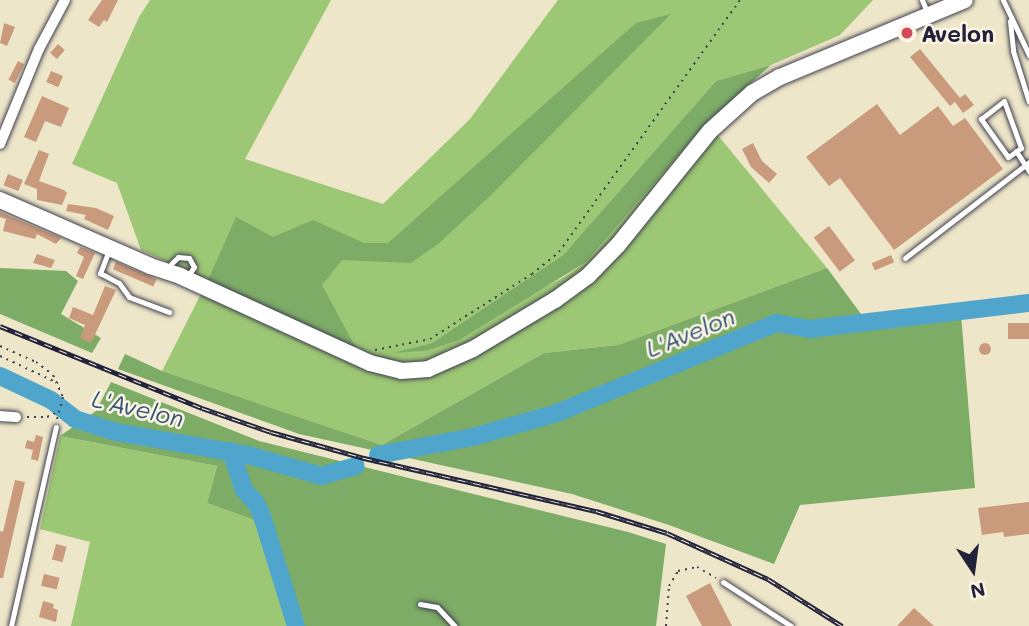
<!DOCTYPE html>
<style>
body{margin:0}
#map{position:relative;width:1029px;height:626px;overflow:hidden;background:#ede6c8;font-family:Mali,sans-serif}
div>[style]{position:absolute}
.green>*{inset:0;background:#9cc774}
.forest>*{inset:0;background:#7dac66}
.river>*{height:18px;margin:-9px;padding:0 9px;transform-origin:9px;border-radius:9px;background:#50a5cc}
.building>*{inset:0;background:#ca9a7d;transform-origin:0 0}
.round{border-radius:50%}
.path>*{height:2px;margin-top:-1px;transform-origin:0;background:repeating-linear-gradient(90deg,#403f50 0 2px,transparent 0 7px)}
.roads{filter:drop-shadow(0 0 2px #403f50) drop-shadow(0 0 2px #403f50)}
.lane>*{height:5px;margin:-2.5px;padding:0 2.5px;transform-origin:2.5px;border-radius:2.5px;background:#fff}
.street>*{height:10px;margin:-5px;padding:0 5px;transform-origin:5px;border-radius:5px;background:#fff}
.secondary>*{height:16px;margin:-8px;padding:0 8px;transform-origin:8px;border-radius:8px;background:#fff}
.rail>*{height:5px;margin-top:-2.5px;transform-origin:0;background:repeating-linear-gradient(90deg,#fcf5e5 0 8px,#22223b 0 16px);box-sizing:border-box;border-block:2px solid #22223b}
.dots>*{width:19px;height:19px;translate:-50% -50%;box-sizing:border-box;border:4px solid #fcf5e5;border-radius:50%}
span{translate:-50% -50%;white-space:nowrap;text-align:center;line-height:1.15;-webkit-text-stroke:5px #fcf5e5;paint-order:stroke}
.poi-label{font-size:23px;color:#22223b;font-weight:700}
.left{translate:0 -50%;text-align:left}
.water-label{font-size:24px;color:#345675;font-style:italic}
.north{position:absolute;left:938px;top:535px;width:70px;height:70px;-webkit-text-stroke:5px #fcf5e5;paint-order:stroke;rotate:167deg;font-size:19px;font-weight:700;line-height:28px;text-align:center;color:#22223b}
.north::after{content:'';display:block;margin:auto;width:24px;height:32px;background:#22223b;clip-path:polygon(50% 0,100% 100%,50% 72%,0 100%)}
</style>
<div id="map">
<div class="green">
<i style="clip-path:polygon(150px 0,331px 0,245px 159px,383px 204px,470px 119px,558px 0,873px 0,840px 35px,771px 65px,716px 81px,563px 255px,432px 343px,397px 352px,425px 351px,564px 277px,586px 262px,707px 122px,827px 268px,618px 345px,544px 353px,382px 445px,162px 371px,208px 280px,141px 250px,117px 183px,72px 164px,139px 17px)"></i>
<i style="clip-path:polygon(60px 436px,217px 466px,207px 503px,268px 525px,301px 626px,71px 626px,90px 542px,40px 529px)"></i>
</div>
<div class="forest">
<i style="clip-path:polygon(671px 14px,489px 197px,438px 244px,411px 263px,342px 260px,322px 285px,356px 348px,208px 280px,236px 217px,273px 237px,313px 220px,364px 243px,388px 243px,636px 23px)"></i>
<i style="clip-path:polygon(771px 65px,707px 122px,586px 262px,459px 340px,425px 351px,392px 353px,432px 343px,563px 255px,716px 81px)"></i>
<i style="clip-path:polygon(0 268px,66px 271px,78px 281px,61px 314px,101px 338px,92px 353px,0 314px)"></i>
<i style="clip-path:polygon(827px 268px,867px 322px,961px 314px,975px 488px,800px 505px,774px 564px,669px 525px,572px 494px,299px 434px,118px 369px,125px 354px,162px 371px,382px 445px,544px 353px,618px 345px)"></i>
<i style="clip-path:polygon(111px 382px,259px 441px,628px 532px,666px 544px,656px 626px,301px 626px,268px 525px,207px 503px,217px 466px,60px 436px,96px 411px)"></i>
</div>
<div class="river">
<i style="left:0;top:376px;width:56px;rotate:25.2deg"></i>
<i style="left:51px;top:400px;width:31px;rotate:38deg"></i>
<i style="left:75px;top:419px;width:43px;rotate:17.6deg"></i>
<i style="left:116px;top:432px;width:134px;rotate:9.9deg"></i>
<i style="left:248px;top:455px;width:76px;rotate:16deg"></i>
<i style="left:321px;top:476px;width:36px;rotate:-16deg"></i>
<i style="left:231px;top:451px;width:41px;rotate:71.6deg"></i>
<i style="left:244px;top:490px;width:18px;rotate:47deg"></i>
<i style="left:256px;top:503px;width:14px;rotate:65deg"></i>
<i style="left:262px;top:516px;width:115px;rotate:72.8deg"></i>
<i style="left:378px;top:455px;width:97px;rotate:-10.7deg"></i>
<i style="left:473px;top:437px;width:87px;rotate:-15.9deg"></i>
<i style="left:557px;top:413px;width:237px;rotate:-22.3deg"></i>
<i style="left:776px;top:323px;width:35px;rotate:10deg"></i>
<i style="left:810px;top:329px;width:221px;rotate:-6.8deg"></i>
</div>
<div class="building">
<i style="clip-path:polygon(102px 0,118px 0,107px 22px,104px 20px,99px 27px,88px 20px)"></i>
<i style="clip-path:polygon(4px 23px,15px 27px,7px 46px,0 43px)"></i>
<i style="left:58px;top:44px;width:9px;height:12px;rotate:41deg"></i>
<i style="clip-path:polygon(920px 49px,960px 98px,965px 94px,974px 105px,963px 113px,955px 102px,950px 106px,910px 57px)"></i>
<i style="left:18px;top:61px;width:7px;height:21px;rotate:27deg"></i>
<i style="left:51px;top:71px;width:13px;height:12px;rotate:23deg"></i>
<i style="clip-path:polygon(42px 96px,69px 108px,61px 127px,45px 121px,36px 142px,24px 137px)"></i>
<i style="clip-path:polygon(877px 104px,900px 135px,938px 106px,953px 126px,965px 118px,1003px 169px,894px 250px,840px 178px,829px 186px,806px 157px)"></i>
<i style="clip-path:polygon(753px 143px,762px 161px,777px 174px,769px 183px,751px 167px,742px 149px)"></i>
<i style="clip-path:polygon(39px 150px,49px 154px,39px 181px,64px 190px,67px 193px,62px 205px,37px 200px,37px 189px,24px 184px)"></i>
<i style="left:8px;top:174px;width:16px;height:12px;rotate:22deg"></i>
<i style="clip-path:polygon(68px 204px,96px 208px,114px 216px,108px 230px,84px 219px,86px 215px,66px 211px)"></i>
<i style="clip-path:polygon(0 212px,61px 238px,56px 244px,37px 234px,35px 239px,3px 231px,6px 219px,0 217px)"></i>
<i style="left:829px;top:226px;width:43px;height:19px;rotate:53deg"></i>
<i style="clip-path:polygon(80px 247px,95px 253px,83px 279px,76px 276px,84px 257px,77px 253px)"></i>
<i style="clip-path:polygon(37px 254px,55px 260px,51px 268px,33px 263px)"></i>
<i style="left:891px;top:255px;width:8px;height:21px;rotate:67deg"></i>
<i style="left:116px;top:262px;width:44px;height:8px;rotate:23deg"></i>
<i style="clip-path:polygon(105px 286px,116px 290px,91px 343px,80px 338px,85px 325px,69px 318px,73px 307px,93px 315px)"></i>
<i style="left:1029px;top:323px;width:16px;height:21px;rotate:90deg"></i>
<i class="round" style="left:979px;top:343px;width:12px;height:12px"></i>
<i style="clip-path:polygon(36px 435px,43px 437px,38px 461px,31px 459px,33px 450px,25px 448px,27px 440px,34px 442px)"></i>
<i style="clip-path:polygon(15px 480px,25px 482px,3px 578px,0 578px,0 531px,3px 532px)"></i>
<i style="clip-path:polygon(1029px 502px,1029px 534px,1004px 537px,1003px 532px,982px 535px,978px 508px)"></i>
<i style="left:56px;top:544px;width:11px;height:16px;rotate:15deg"></i>
<i style="left:44px;top:574px;width:16px;height:12px;rotate:14deg"></i>
<i style="clip-path:polygon(710px 583px,732px 626px,702px 626px,686px 596px)"></i>
<i style="clip-path:polygon(43px 601px,54px 604px,53px 608px,58px 610px,56px 622px,39px 617px)"></i>
<i style="clip-path:polygon(914px 608px,934px 626px,897px 626px)"></i>
</div>
<div class="path">
<i style="left:0;top:346px;width:39px;rotate:24deg"></i>
<i style="left:36px;top:362px;width:21px;rotate:37deg"></i>
<i style="left:53px;top:375px;width:24px;rotate:66deg"></i>
<i style="left:63px;top:397px;width:23px;rotate:105deg"></i>
<i style="left:375px;top:350px;width:56px;rotate:-11.3deg"></i>
<i style="left:430px;top:339px;width:121px;rotate:-32.5deg"></i>
<i style="left:532px;top:274px;width:35px;rotate:-39deg"></i>
<i style="left:559px;top:252px;width:310px;rotate:-54.3deg"></i>
<i style="left:0;top:356px;width:64px;rotate:25deg"></i>
<i style="left:27px;top:417px;width:20px"></i>
<i style="left:47px;top:417px;width:10px;rotate:-24deg"></i>
<i style="left:666px;top:626px;width:40px;rotate:-85.7deg"></i>
<i style="left:669px;top:586px;width:17px;rotate:-59deg"></i>
<i style="left:678px;top:571px;width:19px;rotate:-12deg"></i>
<i style="left:697px;top:567px;width:22px;rotate:30deg"></i>
</div>
<div class="roads">
<div class="lane">
<i style="left:922px;top:0;width:13px;rotate:67deg"></i>
<i style="left:1003px;top:0;width:61px;rotate:64.7deg"></i>
<i style="left:1010px;top:21px;width:30px;rotate:84deg"></i>
<i style="left:1013px;top:51px;width:53px;rotate:72.6deg"></i>
<i style="left:1004px;top:101px;width:50px;rotate:70.1deg"></i>
<i style="left:1021px;top:148px;width:16px;rotate:145deg"></i>
<i style="left:1008px;top:157px;width:47px;rotate:-125.4deg"></i>
<i style="left:981px;top:119px;width:29px;rotate:-38deg"></i>
<i style="left:1016px;top:151px;width:24px;rotate:57deg"></i>
<i style="left:109px;top:250px;width:25px;rotate:111deg"></i>
<i style="left:100px;top:273px;width:21px;rotate:28deg"></i>
<i style="left:119px;top:283px;width:17px;rotate:54deg"></i>
<i style="left:129px;top:297px;width:43px;rotate:20.6deg"></i>
<i style="left:905px;top:258px;width:157px;rotate:-37.7deg"></i>
<i style="left:171px;top:264px;width:10px;rotate:-45deg"></i>
<i style="left:178px;top:257px;width:11px;rotate:5deg"></i>
<i style="left:189px;top:258px;width:10px;rotate:61deg"></i>
<i style="left:194px;top:267px;width:11px;rotate:124deg"></i>
<i style="left:723px;top:582px;width:81px;rotate:32.9deg"></i>
<i style="left:420px;top:604px;width:17px;rotate:10deg"></i>
<i style="left:437px;top:607px;width:26px;rotate:47deg"></i>
<i style="left:11px;top:626px;width:204px;rotate:-77.3deg"></i>
</div>
<div class="street">
<i style="left:0;top:144px;width:103px;rotate:-67.7deg"></i>
<i style="left:39px;top:49px;width:55px;rotate:-62deg"></i>
<i style="left:0;top:416px;width:16px;rotate:4deg"></i>
</div>
<div class="secondary">
<i style="left:0;top:200px;width:164px;rotate:23.7deg"></i>
<i style="left:150px;top:266px;width:32px;rotate:18deg"></i>
<i style="left:180px;top:276px;width:209px;rotate:24.6deg"></i>
<i style="left:370px;top:363px;width:32px;rotate:14deg"></i>
<i style="left:401px;top:371px;width:27px;rotate:-4deg"></i>
<i style="left:428px;top:369px;width:49px;rotate:-24deg"></i>
<i style="left:473px;top:349px;width:96px;rotate:-30.9deg"></i>
<i style="left:555px;top:300px;width:41px;rotate:-36deg"></i>
<i style="left:588px;top:276px;width:43px;rotate:-45.9deg"></i>
<i style="left:618px;top:245px;width:146px;rotate:-51.1deg"></i>
<i style="left:710px;top:131px;width:57px;rotate:-42.1deg"></i>
<i style="left:752px;top:93px;width:32px;rotate:-30deg"></i>
<i style="left:780px;top:77px;width:200px;rotate:-22.6deg"></i>
</div>
</div>
<div class="rail">
<i style="left:0;top:326px;width:218px;rotate:22.1deg"></i>
<i style="left:202px;top:408px;width:73px;rotate:19.2deg"></i>
<i style="left:271px;top:432px;width:97px;rotate:15.6deg"></i>
<i style="left:364px;top:458px;width:238px;rotate:12.9deg"></i>
<i style="left:596px;top:511px;width:74px;rotate:17.2deg"></i>
<i style="left:667px;top:533px;width:111px;rotate:24.5deg"></i>
<i style="left:768px;top:579px;width:88px;rotate:32.4deg"></i>
</div>
<div class="dots">
<i style="left:907px;top:33px;background:#d1495b"></i>
</div>
<div class="poi-label">
<span class="left" style="left:921px;top:33px">Avelon</span>
</div>
<div class="water-label">
<span style="left:690px;top:332px;rotate:-22deg">L'Avelon</span>
<span style="left:138px;top:408px;rotate:13deg">L'Avelon</span>
</div>
<div class="north">N</div>
</div>
